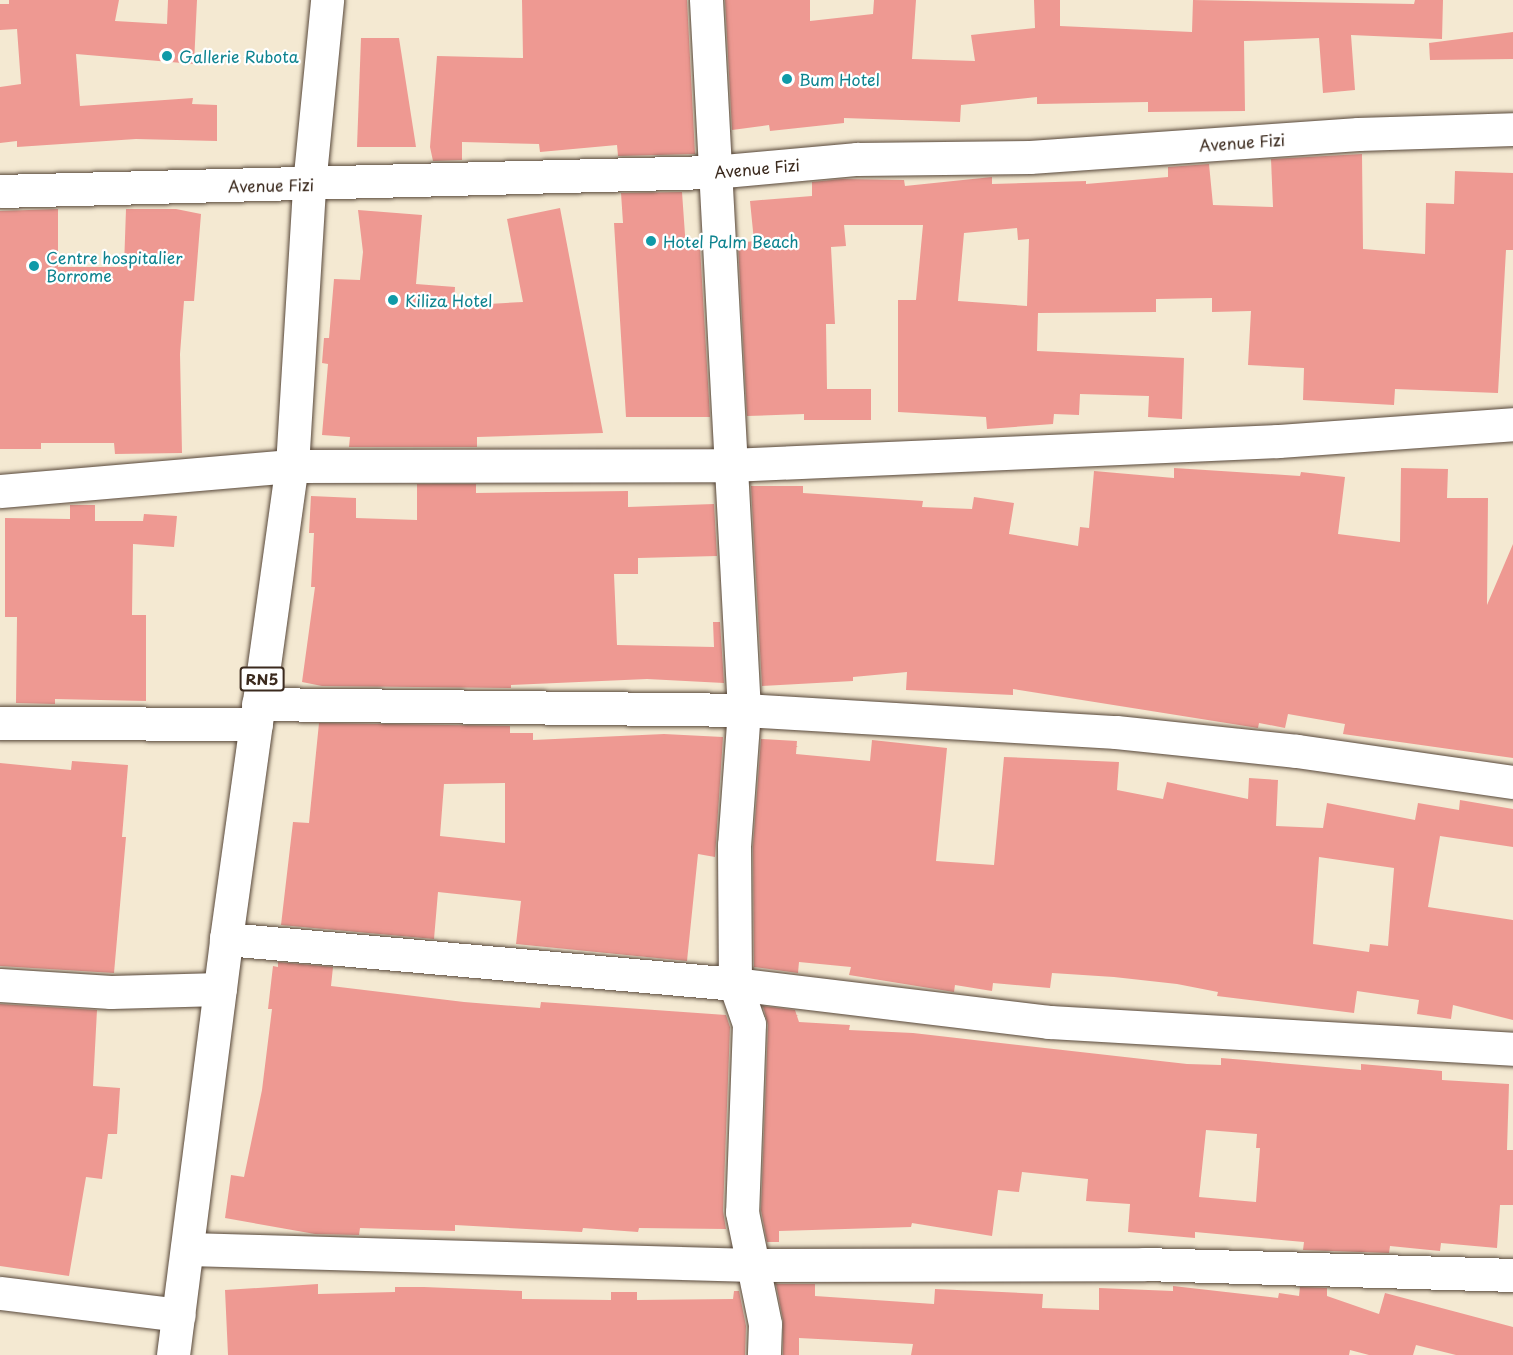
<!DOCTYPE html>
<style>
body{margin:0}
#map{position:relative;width:1513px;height:1355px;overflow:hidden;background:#f4e9d2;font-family:"Playpen Sans",sans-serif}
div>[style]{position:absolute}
.building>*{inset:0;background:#ee9992}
.roads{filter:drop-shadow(0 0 2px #574739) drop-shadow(0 0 2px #574739)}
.street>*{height:33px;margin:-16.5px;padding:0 16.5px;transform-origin:16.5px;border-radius:16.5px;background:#fff}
.highway>*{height:33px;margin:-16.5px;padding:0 16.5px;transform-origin:16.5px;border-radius:16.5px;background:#fff}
.dots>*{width:16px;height:16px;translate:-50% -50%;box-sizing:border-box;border:3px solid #fff;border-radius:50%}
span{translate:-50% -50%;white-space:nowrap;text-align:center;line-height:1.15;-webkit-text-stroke:4.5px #fff;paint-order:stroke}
.shield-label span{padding:2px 4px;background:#fff;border:2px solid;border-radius:4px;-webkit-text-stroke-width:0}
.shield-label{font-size:15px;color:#3b2a1e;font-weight:700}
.culture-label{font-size:16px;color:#0d838f}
.left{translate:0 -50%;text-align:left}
.street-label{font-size:16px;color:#3b2a1e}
</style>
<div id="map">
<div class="building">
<i style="clip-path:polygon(9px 0,119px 0,115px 21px,167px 24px,168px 0,197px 0,194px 64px,76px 54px,80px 106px,193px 98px,192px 104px,217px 105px,217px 141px,136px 139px,17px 147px,17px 141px,0 143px,0 87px,21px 84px,17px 29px,0 30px,0 4px,9px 4px)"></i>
<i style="clip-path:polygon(522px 0,687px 0,695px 154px,618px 156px,617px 145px,540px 152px,539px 144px,462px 142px,462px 160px,433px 161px,430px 147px,437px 56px,523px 58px)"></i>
<i style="clip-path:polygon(725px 0,810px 0,810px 21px,873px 14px,874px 0,916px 0,912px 59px,975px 61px,971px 35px,1035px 28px,1034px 0,1060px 0,1060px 26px,1192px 32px,1193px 0,1414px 4px,1415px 0,1443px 0,1442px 39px,1351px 35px,1355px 90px,1323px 93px,1319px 38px,1244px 41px,1245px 111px,1148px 112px,1148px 102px,1037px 104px,1037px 97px,961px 105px,960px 122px,844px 118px,844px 123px,770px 131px,769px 125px,732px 130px)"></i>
<i style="clip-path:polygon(1513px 32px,1513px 59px,1430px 60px,1429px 43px)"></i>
<i style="clip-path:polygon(361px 38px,399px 38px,416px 147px,357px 147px)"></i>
<i style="clip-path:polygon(evenodd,1362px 154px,1363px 249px,1425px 254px,1426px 203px,1454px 204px,1455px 171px,1513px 173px,1513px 250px,1506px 250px,1498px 393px,1395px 389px,1394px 405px,1303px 400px,1304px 368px,1248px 365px,1251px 311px,1212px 312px,1212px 298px,1156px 299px,1156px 312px,1038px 313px,1037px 351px,1184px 358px,1182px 419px,1148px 417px,1149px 396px,1080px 394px,1079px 415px,1054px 414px,1053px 424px,987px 429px,986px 417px,898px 412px,898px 300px,916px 300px,923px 225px,844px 225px,846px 246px,831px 247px,835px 324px,826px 324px,827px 389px,871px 389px,871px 420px,804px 420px,804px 414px,747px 416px,738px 243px,754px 241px,750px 201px,812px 196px,812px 182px,842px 179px,904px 180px,905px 186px,992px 177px,992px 184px,1086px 181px,1086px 184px,1168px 177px,1168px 167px,1209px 164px,1213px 205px,1273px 207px,1271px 159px,1362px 154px,1017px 228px,1018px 240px,1029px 239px,1027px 306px,958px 301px,964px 233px,1017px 228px)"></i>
<i style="clip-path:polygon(682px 192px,686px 249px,700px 247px,710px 417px,626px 417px,614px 223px,623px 223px,621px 193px)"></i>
<i style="clip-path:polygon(560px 208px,603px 433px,477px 437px,477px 447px,349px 447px,350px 437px,322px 435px,328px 364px,322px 363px,324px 338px,329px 338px,334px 279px,360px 280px,363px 252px,358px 210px,422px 215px,416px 284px,455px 287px,454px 306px,523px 302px,507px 219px)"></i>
<i style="clip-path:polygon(58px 209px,58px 267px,124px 267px,126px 209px,176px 209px,201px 214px,194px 301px,184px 301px,180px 354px,182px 453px,115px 454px,114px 443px,41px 443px,41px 449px,0 449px,0 211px)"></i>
<i style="clip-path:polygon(1174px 468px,1300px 476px,1301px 472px,1345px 477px,1338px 534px,1400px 542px,1401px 468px,1448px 469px,1447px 498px,1488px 498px,1487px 605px,1513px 544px,1513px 758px,1343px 734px,1345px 724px,1288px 714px,1285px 728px,1259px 723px,1258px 728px,1013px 689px,1013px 695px,906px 690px,907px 672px,853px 677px,853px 681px,762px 686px,751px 486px,803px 486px,803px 493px,923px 501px,922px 507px,972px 509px,974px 497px,1014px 503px,1009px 534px,1078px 546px,1080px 527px,1089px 528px,1094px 471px,1174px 478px)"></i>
<i style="clip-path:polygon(417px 484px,476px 484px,476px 493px,628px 491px,628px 507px,714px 504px,717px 556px,638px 558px,638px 574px,614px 574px,617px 645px,714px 647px,713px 622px,720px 622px,724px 683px,647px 679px,511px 685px,511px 688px,322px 686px,302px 682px,315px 587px,311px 587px,314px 533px,309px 533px,311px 496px,356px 498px,356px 518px,417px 520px)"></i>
<i style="clip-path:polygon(70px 505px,95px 505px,95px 521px,143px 521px,144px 514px,177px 516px,174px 547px,133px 544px,132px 615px,146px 615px,146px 701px,55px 699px,55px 704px,16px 703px,17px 617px,5px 617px,5px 518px,70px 519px)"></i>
<i style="clip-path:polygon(evenodd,319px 723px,510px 726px,510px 733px,533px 733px,533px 740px,664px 734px,723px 737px,715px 857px,698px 854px,687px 961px,516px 944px,521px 901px,438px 892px,434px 939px,281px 925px,293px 822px,309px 823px,319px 723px,505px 783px,505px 843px,440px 836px,444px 784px,505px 783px)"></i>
<i style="clip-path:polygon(evenodd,761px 739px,797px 741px,796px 754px,870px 761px,872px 740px,947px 748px,936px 861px,994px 865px,1004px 757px,1119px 762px,1117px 790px,1163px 799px,1167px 782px,1248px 799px,1249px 778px,1278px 780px,1276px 826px,1323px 828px,1327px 803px,1415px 820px,1418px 803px,1459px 810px,1460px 800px,1513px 809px,1513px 847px,1440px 836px,1428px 907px,1513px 920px,1513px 1020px,1453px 1005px,1451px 1019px,1417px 1014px,1419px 1000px,1357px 991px,1354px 1013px,1217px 996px,1218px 992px,1177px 984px,1114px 977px,1052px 973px,1050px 988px,993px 983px,992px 991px,955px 985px,954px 992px,849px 975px,851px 967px,799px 962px,798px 973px,754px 967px,753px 846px,761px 739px,1319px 857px,1394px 868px,1388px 946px,1370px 944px,1369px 952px,1313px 944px,1319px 857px)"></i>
<i style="clip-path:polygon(72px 761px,128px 765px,122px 837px,126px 837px,114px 973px,0 966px,0 763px,71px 770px)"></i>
<i style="clip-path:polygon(278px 962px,333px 967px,331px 986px,464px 1002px,540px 1008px,541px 1002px,726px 1015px,730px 1027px,723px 1211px,726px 1229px,639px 1228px,638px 1232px,583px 1228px,582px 1232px,455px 1225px,455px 1231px,360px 1228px,359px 1235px,315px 1234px,225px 1218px,231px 1175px,244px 1177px,262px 1090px,272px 1009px,268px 1009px,273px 966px,278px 967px)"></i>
<i style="clip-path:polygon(0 1004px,97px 1010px,93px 1086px,120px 1088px,117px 1134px,108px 1134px,102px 1179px,86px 1177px,69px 1276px,0 1266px)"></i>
<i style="clip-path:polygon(evenodd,763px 1006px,795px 1010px,799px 1022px,850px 1025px,849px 1030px,913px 1033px,1187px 1064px,1221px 1065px,1221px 1058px,1361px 1070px,1361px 1064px,1442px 1071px,1442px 1080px,1509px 1084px,1507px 1150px,1513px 1150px,1513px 1205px,1500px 1205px,1497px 1248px,1441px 1243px,1440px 1251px,1390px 1246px,1389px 1253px,1303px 1250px,1304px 1242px,1195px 1232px,1195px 1238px,1128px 1232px,1130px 1204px,1086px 1201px,1088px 1179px,1022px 1172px,1019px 1192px,998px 1190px,992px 1236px,912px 1223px,911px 1227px,779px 1231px,779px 1242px,767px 1242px,761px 1210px,768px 1025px,763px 1006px,1206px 1130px,1257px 1134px,1256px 1148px,1260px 1148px,1256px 1202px,1199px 1197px,1206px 1130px)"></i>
<i style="clip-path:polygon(318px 1284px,318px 1294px,395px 1292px,395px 1287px,424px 1287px,522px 1291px,522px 1299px,611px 1300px,611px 1292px,637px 1292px,637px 1300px,733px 1299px,734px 1291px,739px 1291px,746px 1326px,745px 1355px,228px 1355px,225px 1290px)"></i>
<i style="clip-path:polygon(776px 1284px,815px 1284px,815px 1296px,934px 1304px,935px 1289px,1043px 1294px,1042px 1308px,1099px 1310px,1099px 1288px,1173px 1291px,1173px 1286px,1278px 1298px,1279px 1293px,1299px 1296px,1300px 1287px,1327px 1288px,1327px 1296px,1379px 1314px,1385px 1293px,1513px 1327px,1513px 1355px,1456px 1355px,1416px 1345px,1413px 1355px,1369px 1355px,1350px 1350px,1349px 1355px,911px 1355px,913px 1344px,799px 1338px,799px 1355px,783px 1355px,783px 1320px)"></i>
</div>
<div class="roads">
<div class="street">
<i style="left:706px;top:0;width:711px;rotate:86.94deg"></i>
<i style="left:744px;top:710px;width:135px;rotate:94.2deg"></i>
<i style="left:734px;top:845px;width:139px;rotate:89.6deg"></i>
<i style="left:735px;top:984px;width:42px;rotate:70.7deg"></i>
<i style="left:749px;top:1024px;width:188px;rotate:92.1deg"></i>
<i style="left:742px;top:1212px;width:114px;rotate:78.4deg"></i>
<i style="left:765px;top:1324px;width:31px;rotate:92deg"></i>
<i style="left:0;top:191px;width:713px;rotate:-1.53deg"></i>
<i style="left:713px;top:172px;width:145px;rotate:-5.2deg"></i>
<i style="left:857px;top:159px;width:173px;rotate:-0.7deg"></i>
<i style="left:1030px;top:157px;width:329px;rotate:-4deg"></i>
<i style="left:1358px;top:134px;width:155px;rotate:-1.8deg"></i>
<i style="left:0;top:491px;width:293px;rotate:-4.9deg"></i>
<i style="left:292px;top:466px;width:438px;rotate:-0.1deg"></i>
<i style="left:730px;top:465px;width:549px;rotate:-2.51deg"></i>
<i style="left:1278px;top:441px;width:236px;rotate:-4.1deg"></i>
<i style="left:258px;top:704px;width:486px;rotate:0.7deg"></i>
<i style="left:744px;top:710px;width:373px;rotate:3.4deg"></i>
<i style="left:1116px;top:732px;width:182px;rotate:6deg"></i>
<i style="left:1297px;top:751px;width:218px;rotate:8.2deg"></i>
<i style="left:0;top:723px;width:256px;rotate:0.2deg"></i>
<i style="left:226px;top:939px;width:511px;rotate:5.05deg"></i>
<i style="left:735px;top:984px;width:316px;rotate:6.9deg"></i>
<i style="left:1049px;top:1022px;width:465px;rotate:3.3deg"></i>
<i style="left:0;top:985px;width:111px;rotate:3.6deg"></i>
<i style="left:111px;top:992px;width:109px;rotate:-1.6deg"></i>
<i style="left:188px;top:1249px;width:566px;rotate:1.62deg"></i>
<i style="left:754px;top:1265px;width:390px;rotate:-0.1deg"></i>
<i style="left:1144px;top:1264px;width:369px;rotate:1.7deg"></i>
<i style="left:0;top:1293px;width:180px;rotate:7deg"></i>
</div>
<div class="highway">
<i style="left:173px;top:1355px;width:419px;rotate:-82.7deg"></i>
<i style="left:226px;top:939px;width:478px;rotate:-82.1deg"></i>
<i style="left:292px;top:466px;width:282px;rotate:-86.5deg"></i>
<i style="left:309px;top:185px;width:186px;rotate:-84.4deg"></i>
</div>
</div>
<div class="dots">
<i style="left:167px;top:56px;background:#0f9aa8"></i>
<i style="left:787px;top:79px;background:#0f9aa8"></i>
<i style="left:651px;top:241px;background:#0f9aa8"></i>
<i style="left:34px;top:266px;background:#0f9aa8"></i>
<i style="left:393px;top:300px;background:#0f9aa8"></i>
</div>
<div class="shield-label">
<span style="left:262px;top:679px">RN5</span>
</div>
<div class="culture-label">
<span class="left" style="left:179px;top:56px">Gallerie Rubota</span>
<span class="left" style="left:799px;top:79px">Bum Hotel</span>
<span class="left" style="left:663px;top:241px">Hotel Palm Beach</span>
<span class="left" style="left:46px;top:266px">Centre hospitalier<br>Borrome</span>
<span class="left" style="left:405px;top:300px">Kiliza Hotel</span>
</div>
<div class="street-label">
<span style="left:1242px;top:142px;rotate:-4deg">Avenue Fizi</span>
<span style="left:757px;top:168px;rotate:-5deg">Avenue Fizi</span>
<span style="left:271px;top:185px;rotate:-1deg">Avenue Fizi</span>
</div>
</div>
